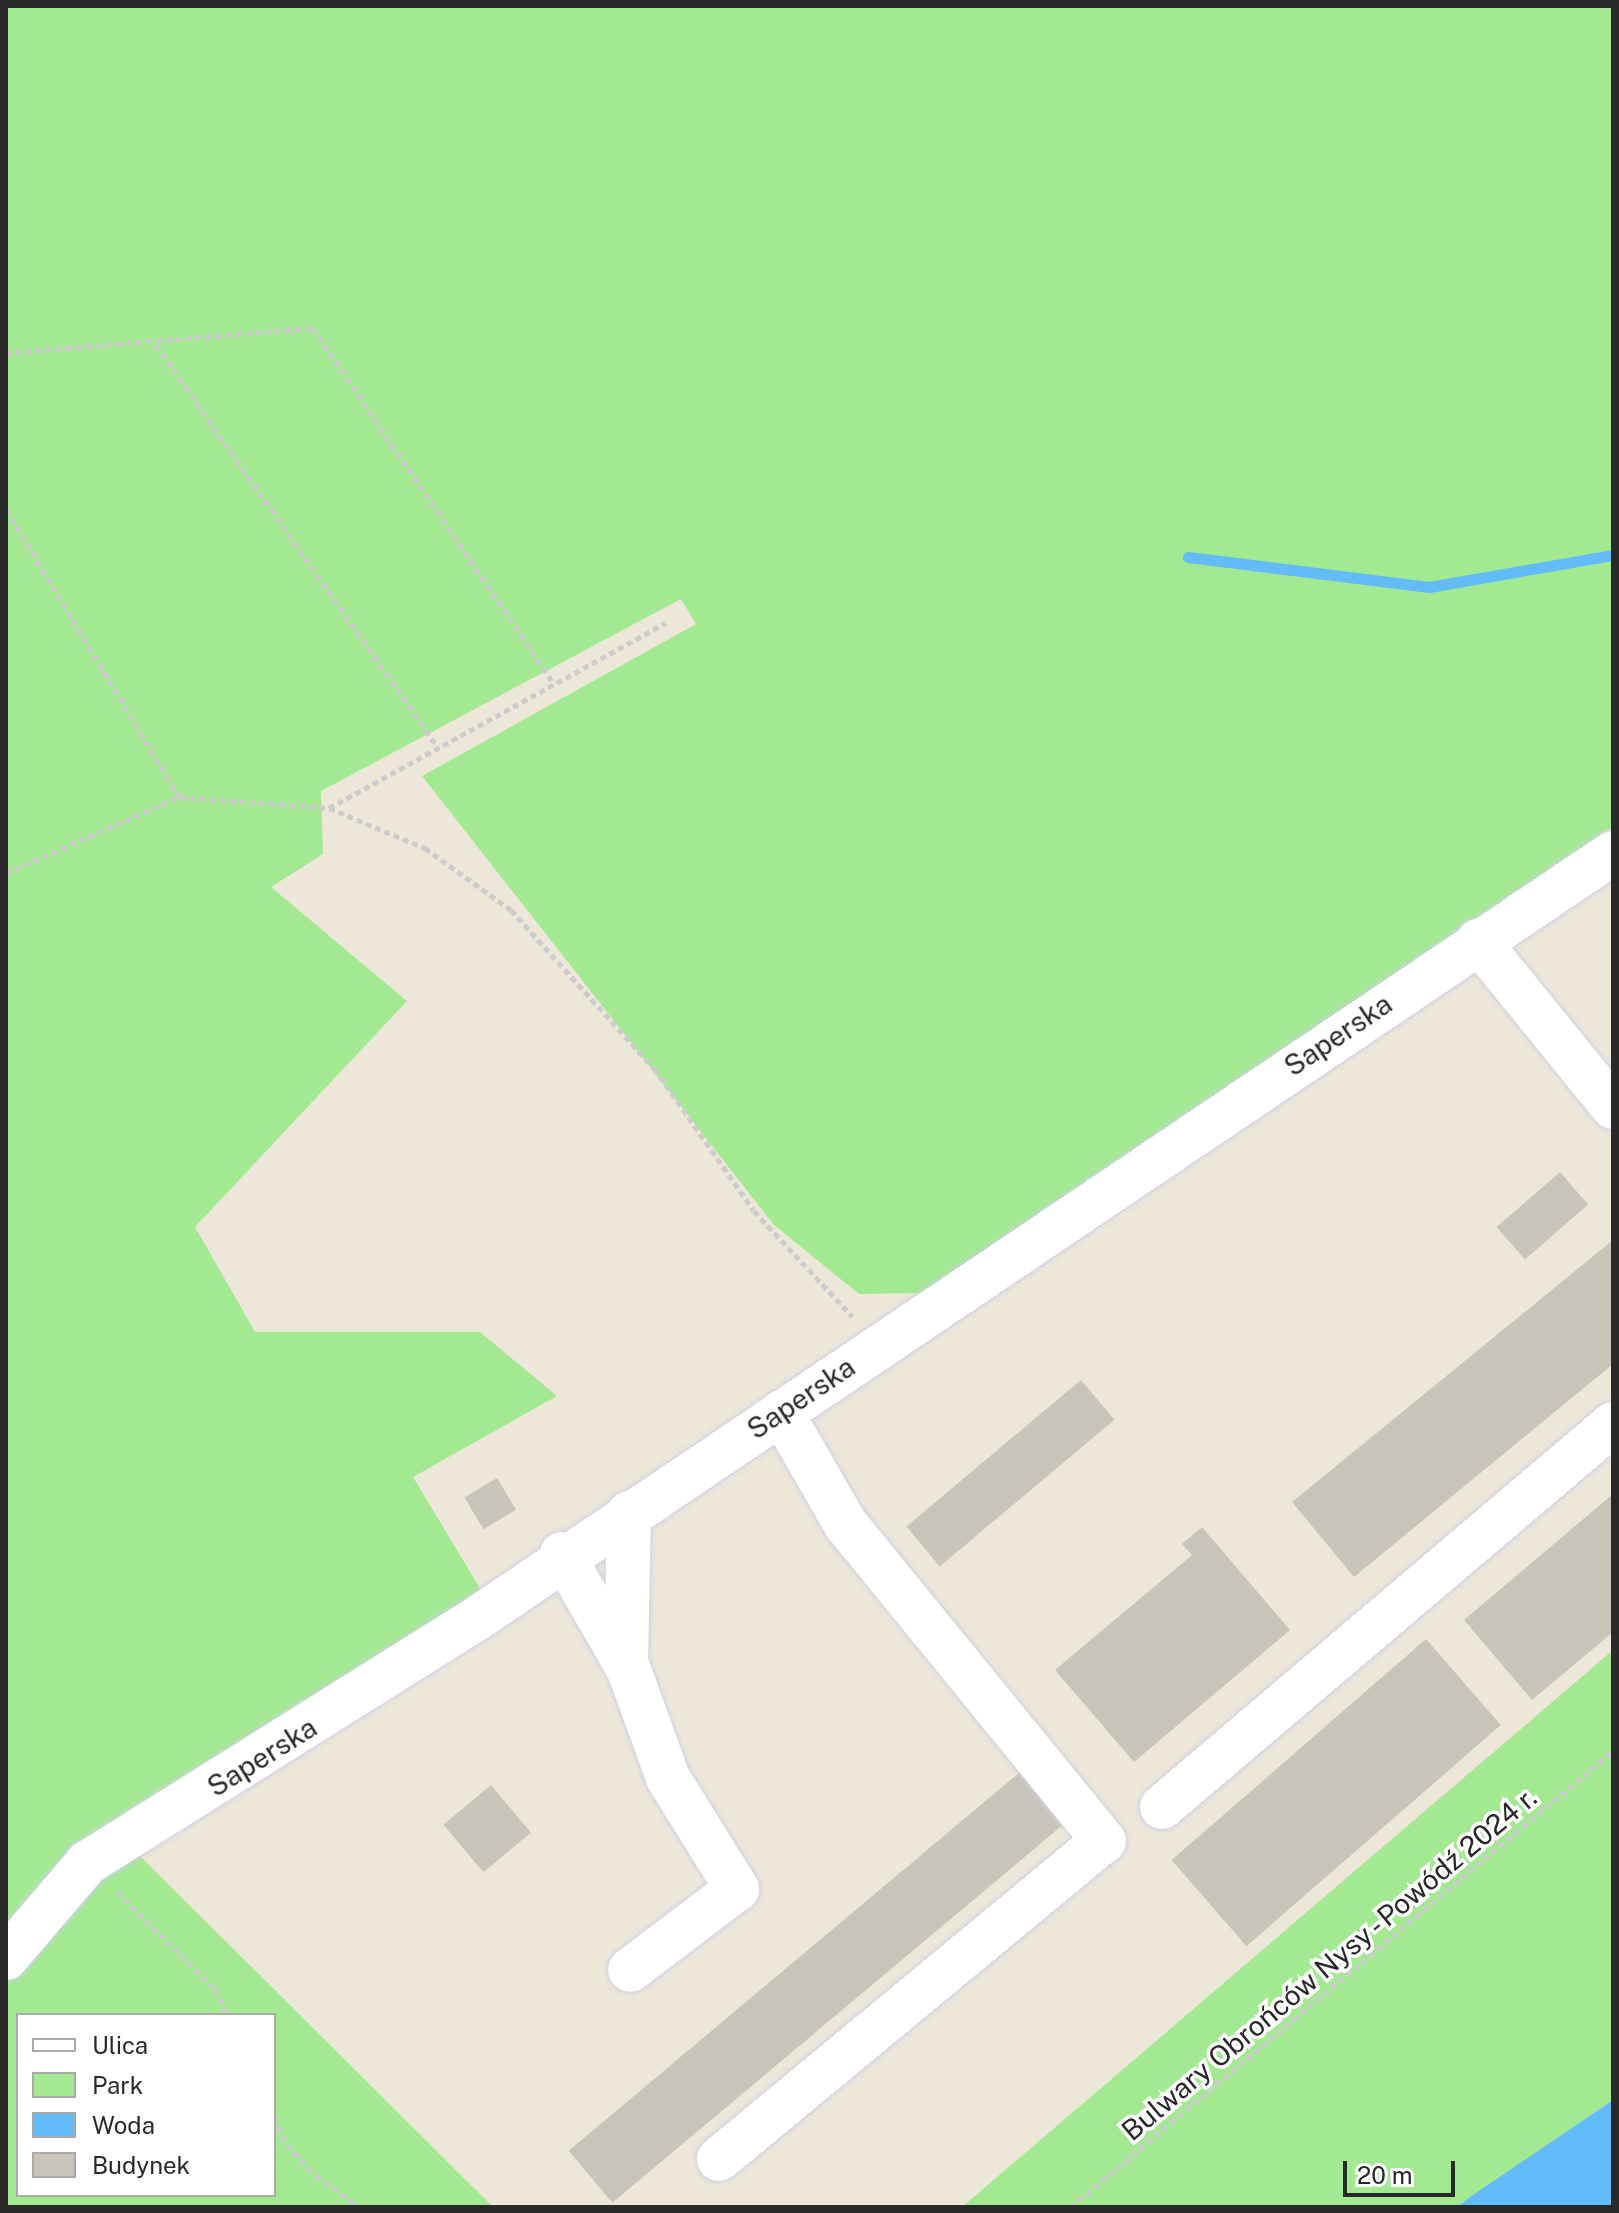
<!DOCTYPE html>
<meta charset="utf-8">
<style>
body{margin:0}
#map{position:relative;width:1619px;height:2213px;overflow:hidden;background:#ede7da;font-family:"Public Sans",sans-serif}
div>[style]{position:absolute}
.green>*{inset:0;background:#a3e991}
.water>*{inset:0;background:#62bcfa}
.stream>*{height:11px;margin:-5.5px;padding:0 5.5px;transform-origin:5.5px;border-radius:5.5px;background:#62bcfa}
.building>*{inset:0;background:#c8c4ba;transform-origin:0 0}
.path>*{height:5px;margin-top:-2.5px;transform-origin:0;background:repeating-linear-gradient(90deg,#ccc 0 6px,transparent 0 10px)}
.roads{filter:drop-shadow(0 0 2px #cfd0e4) drop-shadow(0 0 2px #cfd0e4)}
.minor>*{height:44px;margin:-22px;padding:0 22px;transform-origin:22px;border-radius:22px;background:#fff}
span{translate:-50% -50%;white-space:nowrap;text-align:center;line-height:1.15;-webkit-text-stroke:7px #fff;paint-order:stroke}
.street-label{font-size:28px;color:#292929}
.frame{position:absolute;inset:0;border:8px solid #292929;pointer-events:none}
.legend{position:absolute;left:16px;top:2013px;width:260px;height:184px;box-sizing:border-box;background:#fff;border:2px solid #a9a9a9;margin:0;padding:10px 14px;list-style:none;font-size:24px;color:#292929}
.legend li{display:flex;align-items:center;gap:16px;height:40px}
.legend b{width:40px;border:2px solid #a9a9a9}
.scale{position:absolute;left:1343px;top:2161px;width:112px;height:36px;box-sizing:border-box;border:4px solid #292929;border-top:0;padding-left:10px;font-size:24px;line-height:28px;white-space:nowrap;color:#292929;-webkit-text-stroke:6px #fff;paint-order:stroke}
</style>
<div id="map">
<div class="green">
<i style="clip-path:polygon(evenodd,6px 6px,1613px 6px,1613px 827px,923px 1293px,859px 1294px,774px 1225px,422px 776px,696px 624px,681px 599px,321px 791px,323px 854px,271px 887px,407px 1001px,195px 1227px,255px 1332px,480px 1332px,557px 1396px,413px 1477px,481px 1590px,256px 1744px,125px 1812px,140px 1856px,493px 2207px,6px 2207px,6px 6px,18px 2015px,274px 2015px,274px 2195px,18px 2195px,18px 2015px)"></i>
<i style="clip-path:polygon(1613px 1650px,1613px 2100px,1457px 2207px,962px 2207px)"></i>
</div>
<div class="water">
<i style="clip-path:polygon(1613px 2100px,1613px 2207px,1457px 2207px,1473px 2195px)"></i>
</div>
<div class="stream">
<i style="left:1188px;top:557px;width:243px;rotate:7.1deg"></i>
<i style="left:1429px;top:587px;width:187px;rotate:-9.9deg"></i>
</div>
<div class="building">
<i style="left:1560px;top:1172px;width:43px;height:84px;rotate:49deg"></i>
<i style="clip-path:polygon(1613px 1240px,1613px 1364px,1354px 1577px,1292px 1502px)"></i>
<i style="left:1081px;top:1380px;width:52px;height:228px;rotate:50deg"></i>
<i style="left:497px;top:1478px;width:37px;height:38px;rotate:59deg"></i>
<i style="clip-path:polygon(1613px 1494px,1613px 1632px,1532px 1700px,1464px 1620px)"></i>
<i style="clip-path:polygon(1202px 1527px,1290px 1630px,1134px 1762px,1055px 1670px,1192px 1555px,1182px 1544px)"></i>
<i style="left:1426px;top:1639px;width:114px;height:337px;rotate:49deg"></i>
<i style="left:1026px;top:1767px;width:68px;height:597px;rotate:50deg"></i>
<i style="left:491px;top:1785px;width:62px;height:62px;rotate:50deg"></i>
</div>
<div class="path">
<i style="left:156px;top:345px;width:487px;rotate:55deg"></i>
<i style="left:6px;top:353px;width:308px;rotate:-4.7deg"></i>
<i style="left:313px;top:328px;width:428px;rotate:55.9deg"></i>
<i style="left:6px;top:509px;width:336px;rotate:59deg"></i>
<i style="left:329px;top:808px;width:384px;rotate:-28.8deg"></i>
<i style="left:6px;top:873px;width:189px;rotate:-23.7deg"></i>
<i style="left:179px;top:797px;width:150px;rotate:4.2deg"></i>
<i style="left:329px;top:808px;width:104px;rotate:22.6deg"></i>
<i style="left:425px;top:848px;width:106px;rotate:35.8deg"></i>
<i style="left:511px;top:910px;width:213px;rotate:47.9deg"></i>
<i style="left:654px;top:1068px;width:174px;rotate:55deg"></i>
<i style="left:754px;top:1211px;width:144px;rotate:47deg"></i>
<i style="left:117px;top:1892px;width:138px;rotate:44.7deg"></i>
<i style="left:215px;top:1989px;width:29px;rotate:65deg"></i>
<i style="left:274px;top:2117px;width:31px;rotate:65deg"></i>
<i style="left:287px;top:2145px;width:42px;rotate:46.9deg"></i>
<i style="left:316px;top:2176px;width:54px;rotate:35.2deg"></i>
<i style="left:1071px;top:2207px;width:708px;rotate:-40.07deg"></i>
</div>
<div class="roads">
<div class="minor">
<i style="left:1478px;top:941px;width:214px;rotate:50.9deg"></i>
<i style="left:562px;top:1554px;width:134px;rotate:60deg"></i>
<i style="left:629px;top:1670px;width:115px;rotate:70.1deg"></i>
<i style="left:668px;top:1778px;width:131px;rotate:58.1deg"></i>
<i style="left:737px;top:1889px;width:134px;rotate:142.9deg"></i>
<i style="left:626px;top:1665px;width:152px;rotate:-88.9deg"></i>
<i style="left:1162px;top:1807px;width:592px;rotate:-40.34deg"></i>
<i style="left:6px;top:1958px;width:125px;rotate:-49.5deg"></i>
<i style="left:87px;top:1863px;width:463px;rotate:-32.1deg"></i>
<i style="left:479px;top:1617px;width:1367px;rotate:-33.97deg"></i>
<i style="left:719px;top:2159px;width:499px;rotate:-39.6deg"></i>
<i style="left:1104px;top:1841px;width:408px;rotate:-129.2deg"></i>
<i style="left:846px;top:1525px;width:130px;rotate:-119.9deg"></i>
</div>
</div>
<div class="street-label">
<span style="left:1338px;top:1035px;rotate:-34deg">Saperska</span>
<span style="left:801px;top:1398px;rotate:-34deg">Saperska</span>
<span style="left:262px;top:1757px;rotate:-32deg">Saperska</span>
<span style="left:1329px;top:1964px;rotate:-40deg">Bulwary Obrońców Nysy - Powódź 2024 r.</span>
</div>
<div class="frame"></div>
<ul class="legend">
<li><b style="height:10px;background:#fff"></b>Ulica</li>
<li><b style="height:22px;background:#a3e991"></b>Park</li>
<li><b style="height:22px;background:#62bcfa"></b>Woda</li>
<li><b style="height:22px;background:#c8c4ba"></b>Budynek</li>
</ul>
<div class="scale">20 m</div>
</div>
